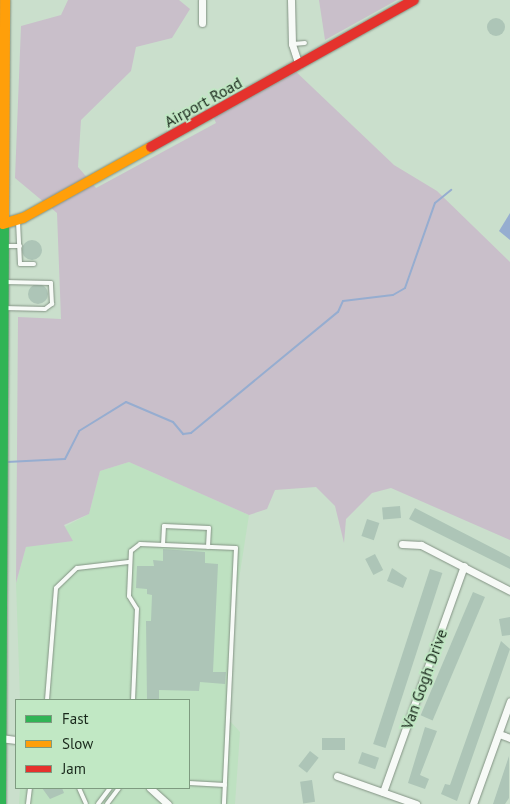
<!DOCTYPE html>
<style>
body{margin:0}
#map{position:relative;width:510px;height:804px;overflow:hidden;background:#cadfcc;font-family:"PT Sans",sans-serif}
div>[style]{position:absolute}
.built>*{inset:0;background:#bee1c1}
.green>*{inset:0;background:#c9bfca}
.water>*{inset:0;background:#96add0}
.stream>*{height:2px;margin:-1px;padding:0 1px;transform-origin:1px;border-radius:1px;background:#96add0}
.building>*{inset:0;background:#adc5b7;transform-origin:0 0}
.round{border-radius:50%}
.roads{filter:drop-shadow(0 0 1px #839384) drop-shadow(0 0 1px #839384)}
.lane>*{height:4px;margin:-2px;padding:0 2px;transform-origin:2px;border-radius:2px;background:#f7faf7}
.street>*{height:7px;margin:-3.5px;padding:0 3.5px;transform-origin:3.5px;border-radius:3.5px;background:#f7faf7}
.fast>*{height:10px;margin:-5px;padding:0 5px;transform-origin:5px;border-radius:5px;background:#30b455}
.slow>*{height:10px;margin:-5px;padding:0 5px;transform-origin:5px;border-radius:5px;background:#ff9f0a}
.jam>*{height:10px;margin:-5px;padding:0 5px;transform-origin:5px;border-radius:5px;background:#e5322d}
span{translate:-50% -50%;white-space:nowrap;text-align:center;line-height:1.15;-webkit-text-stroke:4px #c1e8c4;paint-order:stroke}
.street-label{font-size:16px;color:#19281b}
.legend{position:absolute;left:15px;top:699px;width:175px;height:90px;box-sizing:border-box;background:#c1e8c4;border:1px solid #7e9b80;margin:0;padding:6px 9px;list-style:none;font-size:15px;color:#19281b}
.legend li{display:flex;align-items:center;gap:10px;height:25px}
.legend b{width:25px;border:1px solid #7e9b80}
</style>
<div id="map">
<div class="built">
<i style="clip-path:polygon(129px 462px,249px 515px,232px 624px,230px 721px,240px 732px,235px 804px,19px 804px,20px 788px,189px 788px,189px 700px,20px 700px,16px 583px,26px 547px,89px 514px,100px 471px)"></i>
</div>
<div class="green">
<i style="clip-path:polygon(68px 0,179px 0,190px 9px,172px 38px,136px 47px,131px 71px,81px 120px,78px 167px,96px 188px,216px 123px,212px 114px,291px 67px,394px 165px,437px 191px,510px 262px,510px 540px,391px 488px,372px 493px,346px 519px,344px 543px,335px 506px,316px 487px,275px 490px,267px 509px,249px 515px,129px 462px,100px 471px,89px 514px,64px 525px,73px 541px,26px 547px,16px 583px,18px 317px,61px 319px,57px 213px,15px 178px,21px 26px,61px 15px)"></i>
<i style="clip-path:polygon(319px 0,397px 0,325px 40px)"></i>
</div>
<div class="water">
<i style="clip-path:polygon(510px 213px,510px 240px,499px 231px)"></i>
</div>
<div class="stream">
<i style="left:7px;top:462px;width:58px;rotate:-3deg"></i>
<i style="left:65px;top:459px;width:31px;rotate:-63deg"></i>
<i style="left:79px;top:431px;width:55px;rotate:-31.7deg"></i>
<i style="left:126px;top:402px;width:51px;rotate:23.1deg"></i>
<i style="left:173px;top:422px;width:16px;rotate:50deg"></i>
<i style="left:183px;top:434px;width:8px;rotate:-7deg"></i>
<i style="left:191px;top:433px;width:190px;rotate:-39.5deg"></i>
<i style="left:338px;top:312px;width:12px;rotate:-66deg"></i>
<i style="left:343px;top:301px;width:50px;rotate:-6.8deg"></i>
<i style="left:393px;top:295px;width:14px;rotate:-30deg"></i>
<i style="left:405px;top:288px;width:90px;rotate:-70.6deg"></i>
<i style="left:435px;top:203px;width:21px;rotate:-39deg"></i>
</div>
<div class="building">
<i class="round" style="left:487px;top:18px;width:18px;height:18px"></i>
<i class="round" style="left:22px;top:240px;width:20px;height:20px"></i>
<i class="round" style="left:28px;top:284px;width:20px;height:20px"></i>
<i style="left:400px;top:506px;width:12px;height:18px;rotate:85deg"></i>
<i style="clip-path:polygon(415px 508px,510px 557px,510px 569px,409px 519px)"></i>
<i style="left:367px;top:519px;width:13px;height:18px;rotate:18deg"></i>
<i style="clip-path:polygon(163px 549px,205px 552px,205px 563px,218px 564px,213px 672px,226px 672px,225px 684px,200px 682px,199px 691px,159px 690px,159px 700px,147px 700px,146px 621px,151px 621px,152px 595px,147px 594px,147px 589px,136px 588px,137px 566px,154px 566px,153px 560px,163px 561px)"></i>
<i style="left:375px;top:554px;width:18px;height:11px;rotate:63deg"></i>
<i style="clip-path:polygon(392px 568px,407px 578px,403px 588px,387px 581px)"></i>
<i style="left:430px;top:569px;width:13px;height:184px;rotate:18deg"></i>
<i style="left:473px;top:592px;width:13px;height:134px;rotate:23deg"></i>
<i style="clip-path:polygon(510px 617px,510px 635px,502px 636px,499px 619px)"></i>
<i style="clip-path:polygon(501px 641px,510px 649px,457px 801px,441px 794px,445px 784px,450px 785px)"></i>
<i style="clip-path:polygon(425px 727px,437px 731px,420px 775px,429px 779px,425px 789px,408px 783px)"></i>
<i style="left:345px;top:738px;width:12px;height:23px;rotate:90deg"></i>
<i style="left:310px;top:751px;width:11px;height:19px;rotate:38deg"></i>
<i style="left:362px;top:752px;width:18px;height:12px;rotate:19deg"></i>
<i style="clip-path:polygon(509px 756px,509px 798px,505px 804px,493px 804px)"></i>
<i style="left:312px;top:780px;width:22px;height:12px;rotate:82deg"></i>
<i style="clip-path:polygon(42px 788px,62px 788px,64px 793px,50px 799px)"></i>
</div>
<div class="roads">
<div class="lane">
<i style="left:293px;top:44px;width:12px;rotate:-5deg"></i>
<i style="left:18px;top:221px;width:43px;rotate:87.3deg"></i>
<i style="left:20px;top:264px;width:14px"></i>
<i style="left:5px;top:246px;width:15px"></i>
<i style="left:4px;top:308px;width:41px;rotate:1.4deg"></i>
<i style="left:45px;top:309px;width:9px;rotate:-36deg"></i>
<i style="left:52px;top:304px;width:21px;rotate:-93deg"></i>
<i style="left:51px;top:283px;width:46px;rotate:-178.8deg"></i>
<i style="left:163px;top:545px;width:19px;rotate:-87deg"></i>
<i style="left:164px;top:526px;width:45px;rotate:2.5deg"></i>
<i style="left:209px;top:528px;width:19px;rotate:93deg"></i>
<i style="left:47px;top:700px;width:112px;rotate:-85.4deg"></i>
<i style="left:56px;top:588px;width:29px;rotate:-44deg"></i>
<i style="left:77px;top:568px;width:52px;rotate:-6.6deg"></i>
<i style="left:133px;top:700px;width:91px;rotate:-87.5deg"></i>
<i style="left:137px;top:609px;width:15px;rotate:-122deg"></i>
<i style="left:129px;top:596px;width:45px;rotate:-87.5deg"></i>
<i style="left:131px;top:551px;width:11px;rotate:-38deg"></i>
<i style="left:140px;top:544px;width:96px;rotate:2.4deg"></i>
<i style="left:236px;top:548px;width:256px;rotate:92.7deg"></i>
<i style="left:189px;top:783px;width:36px;rotate:3deg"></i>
<i style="left:79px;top:788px;width:17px;rotate:66deg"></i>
<i style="left:28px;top:804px;width:16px;rotate:-83deg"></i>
<i style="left:98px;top:804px;width:20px;rotate:-53deg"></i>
<i style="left:107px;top:804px;width:20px;rotate:-53deg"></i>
</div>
<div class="street">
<i style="left:202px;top:0;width:23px;rotate:90deg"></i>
<i style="left:291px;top:0;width:44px;rotate:88.7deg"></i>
<i style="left:292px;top:44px;width:22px;rotate:72deg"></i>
<i style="left:402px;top:544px;width:19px;rotate:3deg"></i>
<i style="left:421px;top:545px;width:100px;rotate:27.3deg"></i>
<i style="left:499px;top:734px;width:12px;rotate:20deg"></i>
<i style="left:0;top:738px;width:16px;rotate:7deg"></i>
<i style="left:337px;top:776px;width:84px;rotate:19.5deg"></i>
<i style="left:150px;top:788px;width:24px;rotate:42deg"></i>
<i style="left:383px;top:792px;width:240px;rotate:-70.3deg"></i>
<i style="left:473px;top:804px;width:109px;rotate:-70.2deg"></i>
</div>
<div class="fast">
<i style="left:1px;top:804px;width:585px;rotate:-89.71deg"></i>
</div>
<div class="slow">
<i style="left:4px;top:219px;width:219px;rotate:-89.7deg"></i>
<i style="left:3px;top:224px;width:21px;rotate:-17deg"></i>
<i style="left:23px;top:218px;width:146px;rotate:-29deg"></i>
</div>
<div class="jam">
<i style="left:151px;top:147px;width:301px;rotate:-29.2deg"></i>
</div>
</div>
<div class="street-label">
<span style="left:203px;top:102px;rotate:-29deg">Airport Road</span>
<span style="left:424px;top:679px;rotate:-70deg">Van Gogh Drive</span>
</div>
<ul class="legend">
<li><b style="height:6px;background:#30b455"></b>Fast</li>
<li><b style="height:6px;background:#ff9f0a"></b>Slow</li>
<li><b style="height:6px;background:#e5322d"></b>Jam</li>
</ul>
</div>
